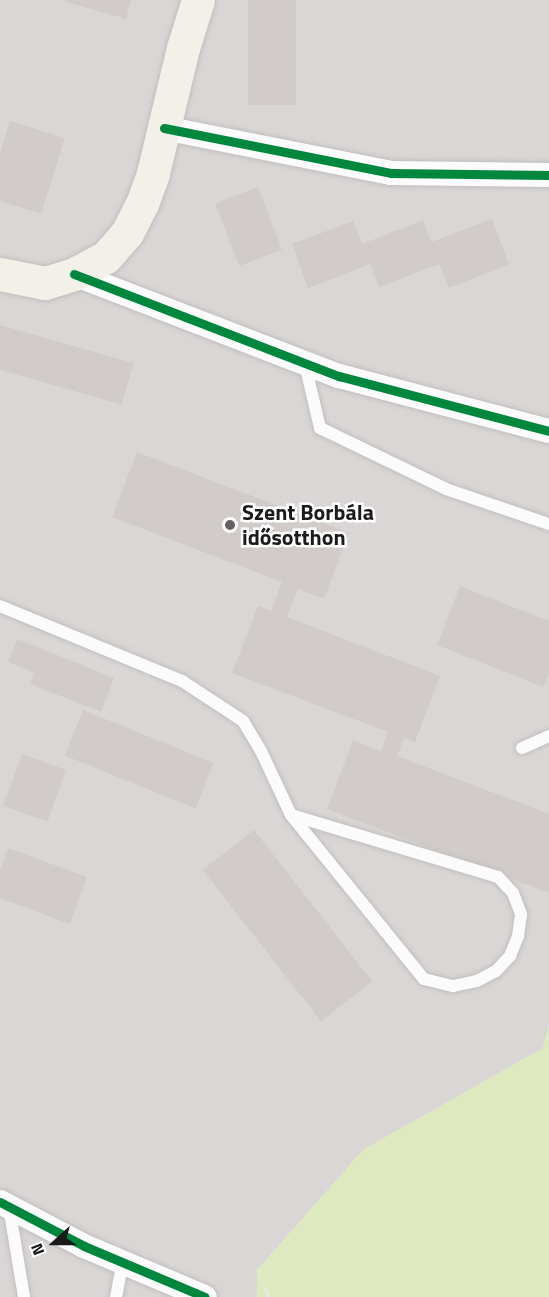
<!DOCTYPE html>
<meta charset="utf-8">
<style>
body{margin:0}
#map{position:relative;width:549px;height:1297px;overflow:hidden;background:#eae6e3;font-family:"Titillium Web",sans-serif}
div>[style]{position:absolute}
.residential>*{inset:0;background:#d9d6d5}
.grass>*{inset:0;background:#dee9c0}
.parking>*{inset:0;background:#dad8d7;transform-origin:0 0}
.building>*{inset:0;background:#d1ccca;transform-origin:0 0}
.roads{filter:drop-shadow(0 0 2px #c1bfbe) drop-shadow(0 0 2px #c1bfbe)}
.service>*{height:12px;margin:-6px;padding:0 6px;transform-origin:6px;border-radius:6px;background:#fcfbfb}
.minor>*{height:24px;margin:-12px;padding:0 12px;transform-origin:12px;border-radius:12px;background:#fcfbfb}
.secondary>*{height:33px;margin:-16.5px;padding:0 16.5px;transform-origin:16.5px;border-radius:16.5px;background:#f2f0e8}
.cycleway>*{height:9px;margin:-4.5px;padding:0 4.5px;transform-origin:4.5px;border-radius:4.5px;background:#00873e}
.dots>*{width:16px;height:16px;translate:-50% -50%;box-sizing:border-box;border:3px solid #fff;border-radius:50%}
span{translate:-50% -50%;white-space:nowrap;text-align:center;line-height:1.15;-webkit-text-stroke:5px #fff;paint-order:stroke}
.poi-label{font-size:22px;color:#1b1b1b;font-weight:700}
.left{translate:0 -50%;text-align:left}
.north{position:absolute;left:24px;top:1213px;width:60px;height:60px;-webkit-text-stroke:4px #fff;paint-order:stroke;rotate:249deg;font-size:16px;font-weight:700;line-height:24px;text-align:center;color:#1b1b1b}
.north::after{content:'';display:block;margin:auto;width:21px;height:27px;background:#1b1b1b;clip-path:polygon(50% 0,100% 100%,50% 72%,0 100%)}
</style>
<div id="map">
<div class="residential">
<i style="clip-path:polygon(0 0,549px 0,549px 1025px,543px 1048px,363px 1150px,257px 1270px,263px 1297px,0 1297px)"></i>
</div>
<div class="grass">
<i style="clip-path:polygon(549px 1025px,549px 1297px,271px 1297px,260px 1276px,267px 1297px,257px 1297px,257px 1270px,363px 1150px,543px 1048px)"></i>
</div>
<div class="parking">
<i style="left:86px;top:588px;width:131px;height:35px;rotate:21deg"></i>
<i style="left:52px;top:625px;width:129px;height:24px;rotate:23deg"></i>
</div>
<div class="building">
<i style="clip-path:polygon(60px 0,131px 0,126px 19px)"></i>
<i style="left:248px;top:0;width:48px;height:105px"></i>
<i style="clip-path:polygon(10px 121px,65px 138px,41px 214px,0 201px,0 153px)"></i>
<i style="left:258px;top:187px;width:67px;height:46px;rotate:69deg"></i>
<i style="clip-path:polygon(492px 219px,509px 264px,449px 288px,439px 264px,379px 287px,370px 264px,308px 288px,292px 244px,353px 221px,362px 244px,423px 220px,431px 242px)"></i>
<i style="left:0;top:325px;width:139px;height:43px;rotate:16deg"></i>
<i style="clip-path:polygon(137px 452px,349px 533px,324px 599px,298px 589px,287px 617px,440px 676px,415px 742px,404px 738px,397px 756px,549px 814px,549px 893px,327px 809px,353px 740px,381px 751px,388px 732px,232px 673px,258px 606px,271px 611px,282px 582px,112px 517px)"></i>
<i style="clip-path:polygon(460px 586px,549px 621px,549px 672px,543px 687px,437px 645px)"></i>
<i style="clip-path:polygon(17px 639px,114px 678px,101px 712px,30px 684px,34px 673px,8px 662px)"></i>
<i style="left:83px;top:710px;width:141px;height:49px;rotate:22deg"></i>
<i style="left:22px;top:754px;width:47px;height:55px;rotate:20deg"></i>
<i style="left:254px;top:830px;width:192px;height:65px;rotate:52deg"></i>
<i style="clip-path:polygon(8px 848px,87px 877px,70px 924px,0 898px,0 870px)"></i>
</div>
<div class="roads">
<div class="service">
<i style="left:305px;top:364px;width:66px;rotate:76.8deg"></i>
<i style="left:320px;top:428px;width:140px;rotate:25.8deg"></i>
<i style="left:446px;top:489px;width:109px;rotate:18.8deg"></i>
<i style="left:0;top:606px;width:197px;rotate:22.4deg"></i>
<i style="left:182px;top:681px;width:73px;rotate:33.3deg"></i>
<i style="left:243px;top:721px;width:35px;rotate:59deg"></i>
<i style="left:261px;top:751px;width:71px;rotate:64.9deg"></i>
<i style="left:291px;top:815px;width:211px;rotate:51deg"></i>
<i style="left:424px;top:979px;width:30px;rotate:14deg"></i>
<i style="left:453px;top:986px;width:25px;rotate:-12deg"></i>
<i style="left:477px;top:981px;width:21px;rotate:-28deg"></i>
<i style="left:496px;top:971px;width:21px;rotate:-47deg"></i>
<i style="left:510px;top:956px;width:22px;rotate:-68deg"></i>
<i style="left:518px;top:936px;width:22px;rotate:-82deg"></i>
<i style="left:521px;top:914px;width:22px;rotate:-111deg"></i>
<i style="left:513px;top:893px;width:22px;rotate:-133deg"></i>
<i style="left:498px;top:877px;width:216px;rotate:-163.3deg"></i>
<i style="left:522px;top:748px;width:30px;rotate:-24deg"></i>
<i style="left:9px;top:1207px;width:91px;rotate:80.5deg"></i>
<i style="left:116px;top:1297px;width:36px;rotate:-79deg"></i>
</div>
<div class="minor">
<i style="left:164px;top:128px;width:231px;rotate:11.2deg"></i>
<i style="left:391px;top:173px;width:158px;rotate:0.7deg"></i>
<i style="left:74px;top:274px;width:284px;rotate:21.1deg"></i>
<i style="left:339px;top:376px;width:217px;rotate:14.7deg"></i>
<i style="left:0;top:1202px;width:95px;rotate:27.6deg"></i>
<i style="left:84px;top:1246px;width:131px;rotate:22.9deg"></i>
</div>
<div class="secondary">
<i style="left:0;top:274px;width:46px;rotate:11.3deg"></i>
<i style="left:45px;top:283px;width:30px;rotate:-17deg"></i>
<i style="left:74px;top:274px;width:36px;rotate:-28deg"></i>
<i style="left:106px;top:257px;width:32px;rotate:-49deg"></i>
<i style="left:127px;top:233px;width:33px;rotate:-63deg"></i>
<i style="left:142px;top:204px;width:33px;rotate:-70deg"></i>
<i style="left:153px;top:173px;width:129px;rotate:-76.5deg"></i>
<i style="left:183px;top:48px;width:50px;rotate:-72.6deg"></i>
</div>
</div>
<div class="cycleway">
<i style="left:164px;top:128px;width:231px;rotate:11.2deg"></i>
<i style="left:391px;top:173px;width:158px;rotate:0.7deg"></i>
<i style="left:74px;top:274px;width:284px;rotate:21.1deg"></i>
<i style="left:339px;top:376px;width:217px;rotate:14.7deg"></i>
<i style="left:0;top:1202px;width:95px;rotate:27.6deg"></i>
<i style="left:84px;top:1246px;width:131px;rotate:22.9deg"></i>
</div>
<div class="dots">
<i style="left:230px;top:525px;background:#636261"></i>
</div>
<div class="poi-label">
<span class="left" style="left:242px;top:525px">Szent Borbála<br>idősotthon</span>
</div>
<div class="north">N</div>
</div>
